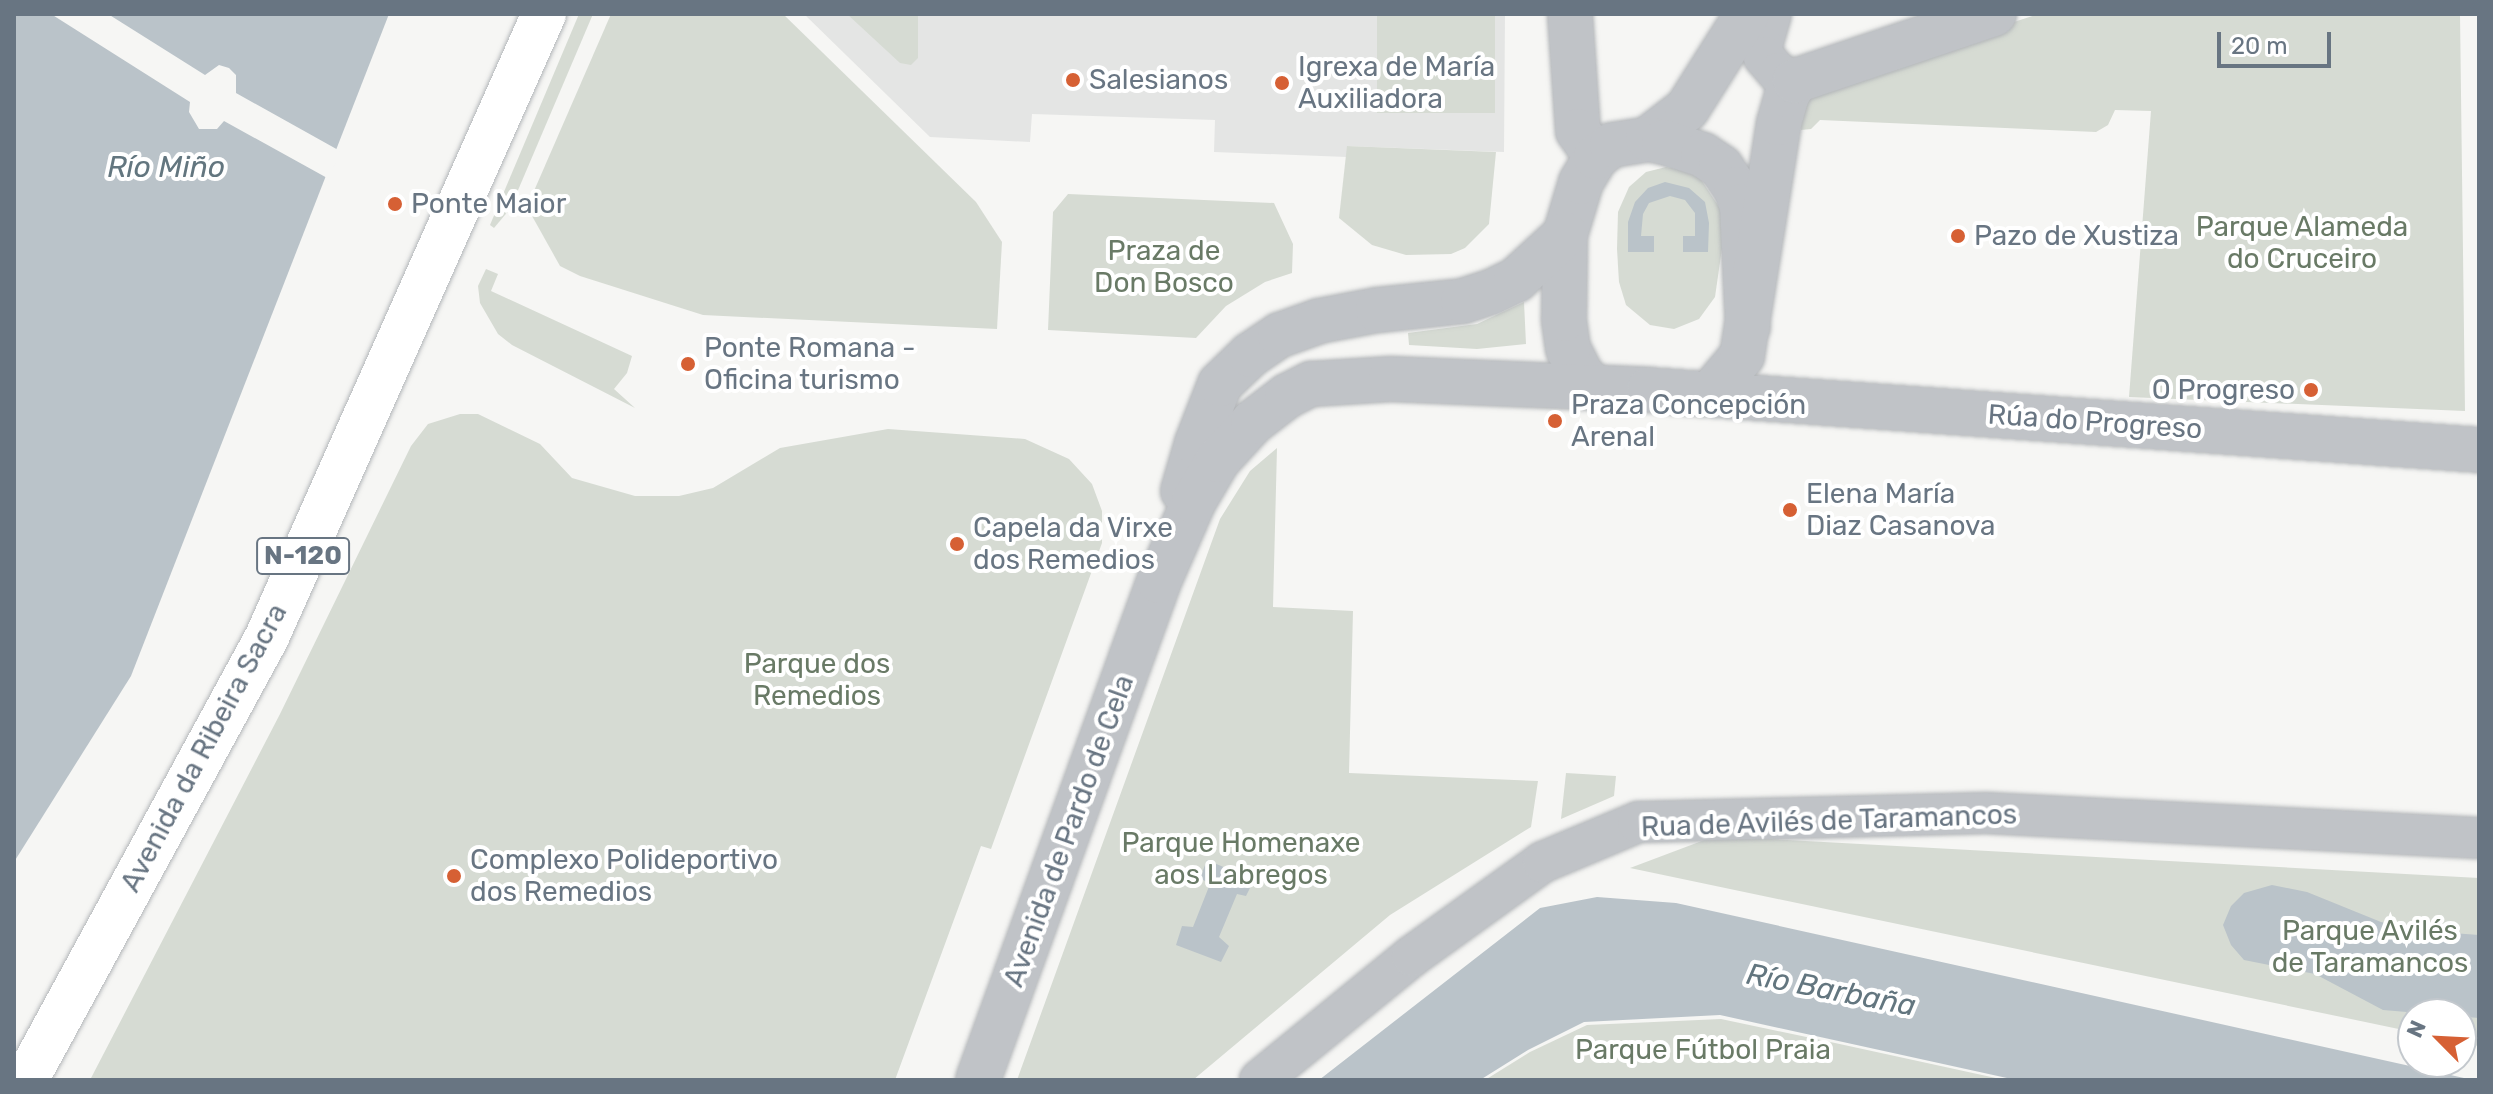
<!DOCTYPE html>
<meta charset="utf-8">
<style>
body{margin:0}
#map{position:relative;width:2493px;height:1094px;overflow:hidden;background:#f6f6f4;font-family:Rubik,sans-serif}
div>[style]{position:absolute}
.built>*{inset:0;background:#e4e5e4}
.green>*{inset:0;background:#d6dbd3;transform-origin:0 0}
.water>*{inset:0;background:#bac3c9}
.pier>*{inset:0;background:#f6f6f4}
.roads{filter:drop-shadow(0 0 2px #b3b6b9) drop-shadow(0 0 2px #b3b6b9)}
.minor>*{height:40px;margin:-20px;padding:0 20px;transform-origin:20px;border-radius:20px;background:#c0c3c7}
.tertiary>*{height:44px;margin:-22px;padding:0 22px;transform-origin:22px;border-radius:22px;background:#c0c3c7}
.trunk>*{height:44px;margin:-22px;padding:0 22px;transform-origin:22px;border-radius:22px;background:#fff}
.dots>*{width:22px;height:22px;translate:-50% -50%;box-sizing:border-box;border:4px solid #fff;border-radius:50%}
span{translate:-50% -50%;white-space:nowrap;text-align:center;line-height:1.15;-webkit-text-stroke:8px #fff;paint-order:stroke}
.shield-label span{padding:2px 6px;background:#fff;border:2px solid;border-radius:6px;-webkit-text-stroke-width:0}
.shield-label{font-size:26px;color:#687582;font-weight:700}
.poi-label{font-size:28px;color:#687582}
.left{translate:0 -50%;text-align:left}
.right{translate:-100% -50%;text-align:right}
.park-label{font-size:28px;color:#697a66}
.street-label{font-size:28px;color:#687582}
.water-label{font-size:30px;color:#63767f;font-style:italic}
.frame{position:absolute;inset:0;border:16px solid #687582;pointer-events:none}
.north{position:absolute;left:2397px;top:998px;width:80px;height:80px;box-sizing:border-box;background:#fff;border:2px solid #c3c8cd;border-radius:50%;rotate:294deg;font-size:22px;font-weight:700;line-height:32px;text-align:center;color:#687582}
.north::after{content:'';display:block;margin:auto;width:28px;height:36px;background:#d66034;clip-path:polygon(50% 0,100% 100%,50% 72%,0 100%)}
.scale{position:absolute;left:2217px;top:32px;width:114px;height:36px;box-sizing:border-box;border:4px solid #687582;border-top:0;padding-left:10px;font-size:24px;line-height:28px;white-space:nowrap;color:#687582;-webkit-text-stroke:6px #fff;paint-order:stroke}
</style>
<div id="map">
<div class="built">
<i style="clip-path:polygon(804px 14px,1505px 14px,1504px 152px,1347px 146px,1347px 157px,1214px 152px,1215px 120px,1032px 114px,1030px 142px,930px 137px)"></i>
</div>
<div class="green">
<i style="clip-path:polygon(579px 14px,593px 14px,510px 209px,494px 228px,490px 225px)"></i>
<i style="clip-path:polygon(611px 14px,783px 14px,976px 202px,1002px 242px,997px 329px,703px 315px,580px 276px,560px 266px,527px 207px)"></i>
<i style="clip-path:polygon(847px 14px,918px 14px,918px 58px,911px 65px,900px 63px)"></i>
<i style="left:1377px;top:14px;width:118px;height:99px"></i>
<i style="clip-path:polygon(2039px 14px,2460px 14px,2465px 411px,2129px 397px,2151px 111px,2115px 110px,2108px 125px,2096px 132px,1820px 120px,1811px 129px,1801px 130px,1801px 109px,1822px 84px)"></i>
<i style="clip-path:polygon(1347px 146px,1496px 152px,1489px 224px,1465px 248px,1451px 254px,1406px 255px,1372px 245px,1339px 218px)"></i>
<i style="clip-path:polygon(1666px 167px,1688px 171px,1700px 178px,1721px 210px,1722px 248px,1715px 297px,1699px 319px,1674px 329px,1650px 325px,1626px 305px,1619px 282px,1617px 249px,1618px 212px,1629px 187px,1646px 172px)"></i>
<i style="clip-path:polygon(1068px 194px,1274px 203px,1293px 244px,1292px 273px,1265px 282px,1226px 306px,1196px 338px,1048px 330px,1053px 212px)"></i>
<i style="clip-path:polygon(486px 269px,498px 274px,491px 291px,632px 356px,627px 373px,614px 389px,635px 408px,512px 345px,498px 334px,480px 303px,478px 286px)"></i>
<i style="clip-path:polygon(1524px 302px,1526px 344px,1477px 349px,1409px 345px,1408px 333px,1477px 324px)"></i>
<i style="clip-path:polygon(460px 414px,478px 414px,540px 444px,572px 478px,635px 496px,679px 496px,713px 488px,780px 448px,888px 429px,1025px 439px,1069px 459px,1092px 484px,1102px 511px,1102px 543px,991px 849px,981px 846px,895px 1080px,90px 1080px,280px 714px,411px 446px,428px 424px)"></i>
<i style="clip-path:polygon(1277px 448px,1273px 607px,1353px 611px,1349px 773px,1538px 781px,1531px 827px,1390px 915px,1193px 1080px,1017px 1080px,1220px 519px,1250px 471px)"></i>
<i style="clip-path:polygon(1566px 773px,1616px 776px,1614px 796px,1561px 819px)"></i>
<i style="clip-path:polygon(1715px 836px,2479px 878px,2479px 1046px,2461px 1043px,2461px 1014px,2413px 1014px,2413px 1032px,1630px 868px)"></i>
<i style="clip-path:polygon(1721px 1019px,1835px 1043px,2005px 1080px,1485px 1080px,1530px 1052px,1587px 1025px)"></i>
</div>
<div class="water">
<i style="clip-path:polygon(14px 14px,389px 14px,131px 676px,14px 862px)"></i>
<i style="clip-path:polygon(1665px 182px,1689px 188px,1705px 202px,1709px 223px,1708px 252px,1683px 252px,1683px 236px,1695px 236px,1695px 213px,1685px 200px,1670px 196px,1649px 203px,1643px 214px,1641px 236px,1654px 236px,1654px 252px,1628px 252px,1628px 222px,1635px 202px,1648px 188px)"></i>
<i style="clip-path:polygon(1207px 860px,1254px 880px,1246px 896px,1237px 894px,1219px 937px,1229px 946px,1221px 962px,1176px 945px,1182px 926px,1193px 927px,1210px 884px,1200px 878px)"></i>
<i style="clip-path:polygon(2272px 885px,2307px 892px,2381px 922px,2426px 931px,2479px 935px,2479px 1018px,2383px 1010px,2315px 974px,2244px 960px,2231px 945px,2223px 925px,2231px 906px,2244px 893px)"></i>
<i style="clip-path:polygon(1597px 897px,1676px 903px,2473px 1080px,2016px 1080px,1720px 1015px,1584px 1022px,1528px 1050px,1480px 1080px,1319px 1080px,1540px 908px)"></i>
</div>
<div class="pier">
<i style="clip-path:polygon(51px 14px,108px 14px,205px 75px,219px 65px,229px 68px,236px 75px,236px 93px,340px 151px,329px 179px,224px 121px,217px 129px,199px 129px,189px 112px,190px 102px)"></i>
</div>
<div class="roads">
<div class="minor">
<i style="left:1771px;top:14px;width:33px;rotate:106deg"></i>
<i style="left:1762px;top:46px;width:11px;rotate:80deg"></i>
<i style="left:1764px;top:57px;width:21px;rotate:49deg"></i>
<i style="left:1778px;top:73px;width:19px;rotate:25deg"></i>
<i style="left:1260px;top:1080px;width:196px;rotate:-39.2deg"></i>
<i style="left:1412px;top:956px;width:161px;rotate:-35.7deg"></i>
<i style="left:1543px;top:862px;width:103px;rotate:-22.8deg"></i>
<i style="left:1638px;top:822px;width:348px;rotate:-1.5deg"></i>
<i style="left:1986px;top:813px;width:494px;rotate:2.9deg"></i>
</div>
<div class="tertiary">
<i style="left:1570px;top:14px;width:117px;rotate:86.1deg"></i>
<i style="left:1578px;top:131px;width:32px;rotate:55deg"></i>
<i style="left:1648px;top:139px;width:49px;rotate:-37.6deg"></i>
<i style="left:1687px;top:109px;width:112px;rotate:-57.7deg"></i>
<i style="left:1595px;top:387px;width:17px;rotate:-140deg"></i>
<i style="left:1582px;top:376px;width:30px;rotate:-117deg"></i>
<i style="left:1568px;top:349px;width:30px;rotate:-98deg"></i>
<i style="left:1564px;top:319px;width:84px;rotate:-89.3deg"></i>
<i style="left:1565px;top:235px;width:55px;rotate:-73.2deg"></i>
<i style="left:1581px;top:182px;width:29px;rotate:-59deg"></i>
<i style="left:1596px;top:157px;width:20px;rotate:-37deg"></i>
<i style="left:1612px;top:145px;width:36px;rotate:-9deg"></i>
<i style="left:1648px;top:139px;width:16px;rotate:11deg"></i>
<i style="left:1664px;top:142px;width:41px;rotate:18.4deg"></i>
<i style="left:1703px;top:155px;width:22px;rotate:34deg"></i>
<i style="left:1721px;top:167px;width:27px;rotate:56deg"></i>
<i style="left:1736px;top:189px;width:18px;rotate:71deg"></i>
<i style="left:1742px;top:206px;width:121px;rotate:87.2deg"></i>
<i style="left:1710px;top:394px;width:50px;rotate:-49.9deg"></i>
<i style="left:1742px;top:356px;width:236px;rotate:-81deg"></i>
<i style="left:1779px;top:123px;width:29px;rotate:-74deg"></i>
<i style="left:1787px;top:95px;width:16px;rotate:-60deg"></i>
<i style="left:1795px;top:81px;width:210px;rotate:-18.6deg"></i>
<i style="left:1183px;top:491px;width:50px;rotate:-73.7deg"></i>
<i style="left:1197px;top:443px;width:63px;rotate:-68.7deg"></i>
<i style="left:1220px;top:384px;width:42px;rotate:-44deg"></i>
<i style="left:1250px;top:355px;width:36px;rotate:-34deg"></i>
<i style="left:1280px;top:335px;width:41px;rotate:-19.7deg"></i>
<i style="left:1319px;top:321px;width:60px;rotate:-10.6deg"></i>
<i style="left:1378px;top:310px;width:85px;rotate:-6deg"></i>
<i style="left:1463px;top:301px;width:29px;rotate:-18deg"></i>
<i style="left:1491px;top:292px;width:28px;rotate:-26deg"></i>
<i style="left:1516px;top:280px;width:67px;rotate:-42.6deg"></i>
<i style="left:978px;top:1080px;width:531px;rotate:-70.06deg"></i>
<i style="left:1159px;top:581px;width:87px;rotate:-66.4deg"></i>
<i style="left:1194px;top:501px;width:48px;rotate:-59.7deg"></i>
<i style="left:1218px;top:460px;width:52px;rotate:-47.4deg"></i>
<i style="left:1253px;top:422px;width:43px;rotate:-37.4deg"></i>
<i style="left:1287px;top:396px;width:27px;rotate:-27deg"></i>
<i style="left:1311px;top:384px;width:80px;rotate:-3.6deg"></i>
<i style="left:1391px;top:379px;width:258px;rotate:2.4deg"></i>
<i style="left:1649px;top:390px;width:832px;rotate:4.13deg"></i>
</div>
<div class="trunk">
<i style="left:26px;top:1080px;width:504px;rotate:-61.45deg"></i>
<i style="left:267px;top:637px;width:682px;rotate:-66.03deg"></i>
</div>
</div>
<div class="dots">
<i style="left:1073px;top:80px;background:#d66034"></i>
<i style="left:1282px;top:83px;background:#d66034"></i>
<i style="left:395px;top:204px;background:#d66034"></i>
<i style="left:1958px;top:236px;background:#d66034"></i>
<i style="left:688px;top:364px;background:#d66034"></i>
<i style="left:2311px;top:390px;background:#d66034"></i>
<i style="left:1555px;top:421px;background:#d66034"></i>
<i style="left:1790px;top:510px;background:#d66034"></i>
<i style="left:957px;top:544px;background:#d66034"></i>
<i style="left:454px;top:876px;background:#d66034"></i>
</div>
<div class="shield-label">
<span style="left:303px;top:556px">N-120</span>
</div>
<div class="poi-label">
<span class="left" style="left:1298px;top:83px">Igrexa de María<br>Auxiliadora</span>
<span class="left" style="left:1089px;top:80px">Salesianos</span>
<span class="left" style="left:411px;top:204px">Ponte Maior</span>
<span class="left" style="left:1974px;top:236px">Pazo de Xustiza</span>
<span class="left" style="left:704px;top:364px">Ponte Romana -<br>Oficina turismo</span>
<span class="right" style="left:2295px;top:390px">O Progreso</span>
<span class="left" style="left:1571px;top:421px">Praza Concepción<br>Arenal</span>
<span class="left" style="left:1806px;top:510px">Elena María<br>Diaz Casanova</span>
<span class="left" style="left:973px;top:544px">Capela da Virxe<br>dos Remedios</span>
<span class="left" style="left:470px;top:876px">Complexo Polideportivo<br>dos Remedios</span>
</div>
<div class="park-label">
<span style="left:2302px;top:243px">Parque Alameda<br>do Cruceiro</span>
<span style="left:1164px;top:267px">Praza de<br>Don Bosco</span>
<span style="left:817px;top:680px">Parque dos<br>Remedios</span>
<span style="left:1241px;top:859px">Parque Homenaxe<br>aos Labregos</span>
<span style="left:2370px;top:947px">Parque Avilés<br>de Taramancos</span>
<span style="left:1703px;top:1050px">Parque Fútbol Praia</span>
</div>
<div class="street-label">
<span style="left:2095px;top:422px;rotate:4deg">Rúa do Progreso</span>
<span style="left:204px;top:748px;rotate:-62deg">Avenida da Ribeira Sacra</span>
<span style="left:1829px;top:821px;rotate:-2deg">Rua de Avilés de Taramancos</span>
<span style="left:1069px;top:831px;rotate:-70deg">Avenida de Pardo de Cela</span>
</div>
<div class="water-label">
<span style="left:166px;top:167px">Río Miño</span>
<span style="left:1831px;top:990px;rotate:11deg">Río Barbaña</span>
</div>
<div class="frame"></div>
<div class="north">N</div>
<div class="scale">20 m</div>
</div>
